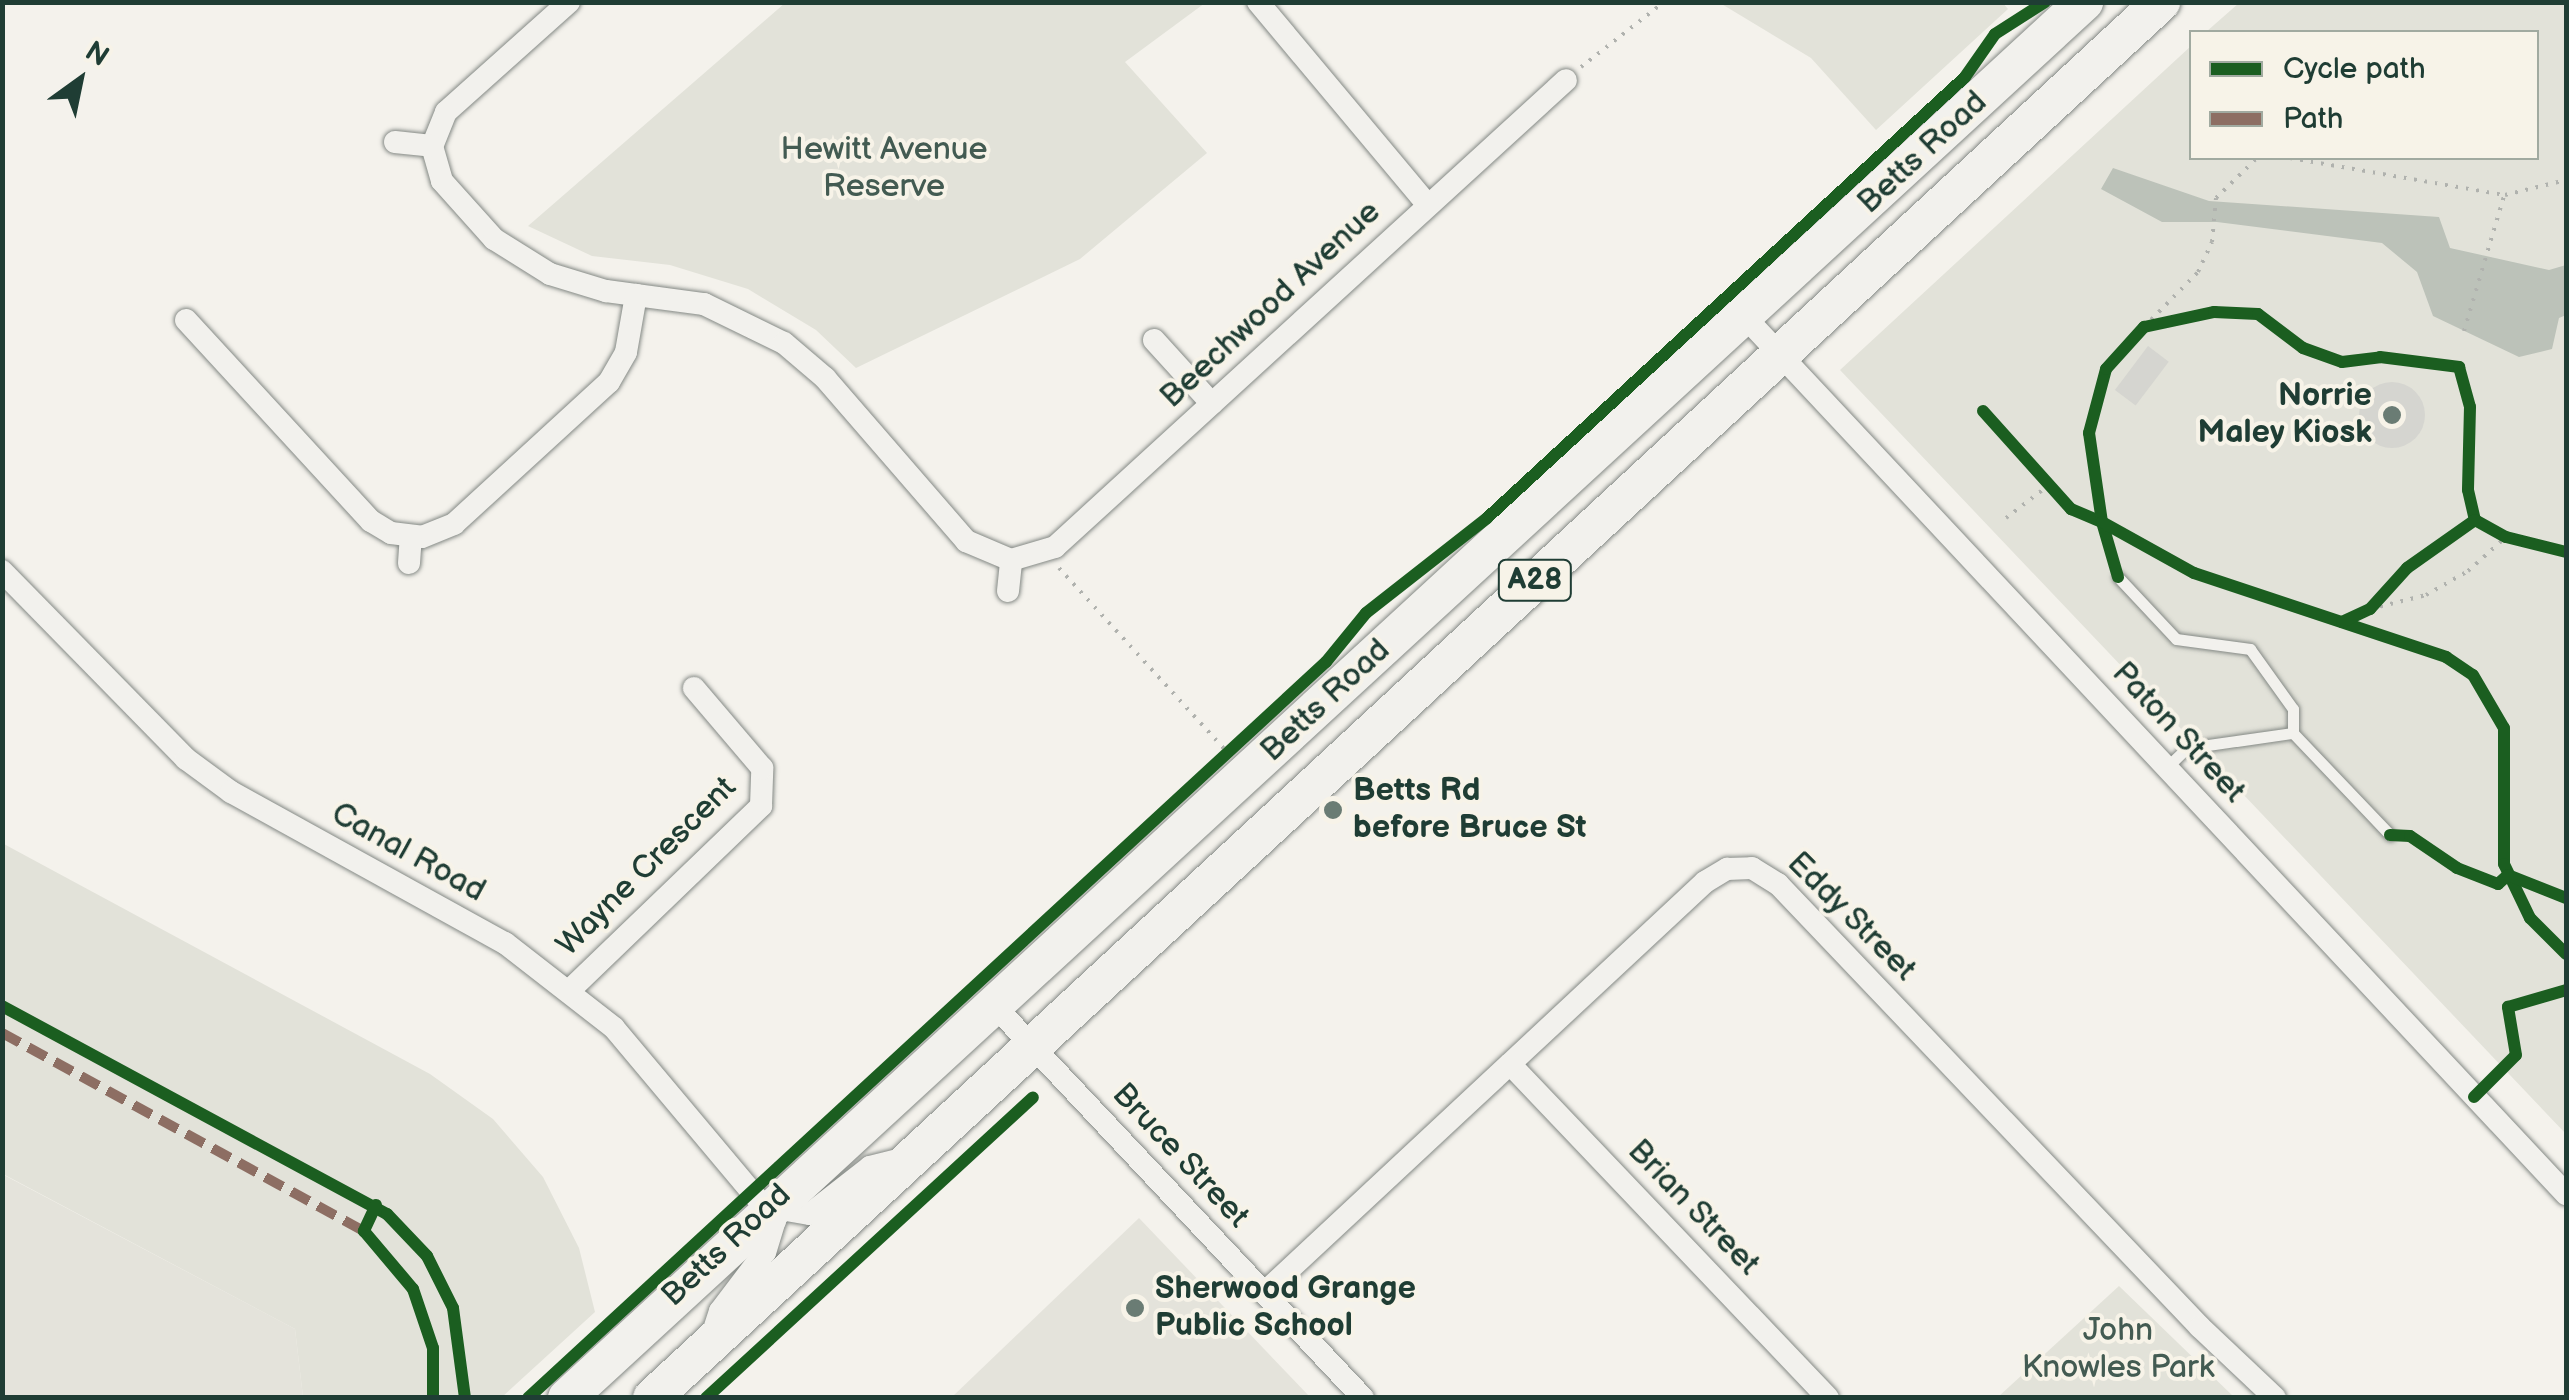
<!DOCTYPE html>
<style>
body{margin:0}
#map{position:relative;width:2569px;height:1400px;overflow:hidden;background:#f4f2ec;font-family:"Balsamiq Sans",sans-serif}
div>[style]{position:absolute}
.built>*{inset:0;background:#e4e3db}
.green>*{inset:0;background:#e2e2d9}
.water>*{inset:0;background:#bcc2b9}
.building>*{inset:0;background:#d5d5d0;transform-origin:0 0}
.round{border-radius:50%}
.path>*{height:4px;margin-top:-2px;transform-origin:0;background:repeating-linear-gradient(90deg,#b0b2ae 0 2.5px,transparent 0 10.5px)}
.roads{filter:drop-shadow(0 0 2px #848985) drop-shadow(0 0 2px #848985)}
.service>*{height:11px;margin:-5.5px;padding:0 5.5px;transform-origin:5.5px;border-radius:5.5px;background:#f2f1ed}
.minor>*{height:22px;margin:-11px;padding:0 11px;transform-origin:11px;border-radius:11px;background:#f2f1ed}
.trunk>*{height:38px;margin:-19px;padding:0 19px;transform-origin:19px;border-radius:19px;background:#f2f1ed}
.quiet>*{height:10px;margin-top:-5px;transform-origin:0;background:repeating-linear-gradient(90deg,#8d6e63 0 20px,transparent 0 30px)}
.cycleway>*{height:12px;margin:-6px;padding:0 6px;transform-origin:6px;border-radius:6px;background:#1b5e20}
.dots>*{width:28px;height:28px;translate:-50% -50%;box-sizing:border-box;border:5px solid #f7f3e8;border-radius:50%}
span{translate:-50% -50%;white-space:nowrap;text-align:center;line-height:1.15;-webkit-text-stroke:8px #f7f3e8;paint-order:stroke}
.shield-label span{padding:2px 8px;background:#f7f3e8;border:2px solid;border-radius:8px;-webkit-text-stroke-width:0}
.shield-label{font-size:30px;color:#1f3d34;font-weight:700}
.park-label{font-size:32px;color:#435b52}
.street-label{font-size:32px;color:#1f3d34}
.poi-label{font-size:32px;color:#1f3d34;font-weight:700}
.right{translate:-100% -50%;text-align:right}
.left{translate:0 -50%;text-align:left}
.frame{position:absolute;inset:0;border:5px solid #1f3d34;pointer-events:none}
.legend{position:absolute;left:2189px;top:30px;width:350px;height:130px;box-sizing:border-box;background:#f7f3e8;border:2px solid #a1aaa0;margin:0;padding:12px 18px;list-style:none;font-size:30px;color:#1f3d34}
.legend li{display:flex;align-items:center;gap:20px;height:50px}
.legend b{width:50px;border:2px solid #a1aaa0}
.north{position:absolute;left:30px;top:30px;width:100px;height:100px;-webkit-text-stroke:8px #f7f3e8;paint-order:stroke;rotate:33deg;font-size:28px;font-weight:700;line-height:40px;text-align:center;color:#1f3d34}
.north::after{content:'';display:block;margin:auto;width:35px;height:45px;background:#1f3d34;clip-path:polygon(50% 0,100% 100%,50% 72%,0 100%)}
</style>
<div id="map">
<div class="built">
<i style="clip-path:polygon(2px 1174px,295px 1329px,303px 1397px,3px 1397px)"></i>
<i style="clip-path:polygon(1139px 1218px,1310px 1397px,952px 1397px)"></i>
</div>
<div class="green">
<i style="clip-path:polygon(2002px 2px,2008px 9px,1876px 130px,1811px 58px,1720px 3px)"></i>
<i style="clip-path:polygon(785px 3px,1205px 3px,1125px 62px,1207px 153px,1080px 259px,856px 368px,816px 330px,748px 289px,670px 265px,592px 256px,528px 226px)"></i>
<i style="clip-path:polygon(2239px 3px,2566px 3px,2566px 1134px,1840px 370px,2191px 46px,2192px 158px,2536px 158px,2536px 32px,2206px 32px)"></i>
<i style="clip-path:polygon(2px 843px,430px 1074px,493px 1119px,543px 1177px,579px 1248px,595px 1312px,502px 1397px,303px 1397px,295px 1329px,3px 1174px)"></i>
<i style="clip-path:polygon(2119px 1286px,2234px 1397px,1998px 1397px)"></i>
</div>
<div class="water">
<i style="clip-path:polygon(2113px 168px,2209px 201px,2439px 217px,2450px 248px,2549px 270px,2566px 265px,2566px 315px,2559px 318px,2552px 349px,2519px 357px,2433px 316px,2417px 272px,2382px 243px,2217px 222px,2162px 222px,2101px 189px)"></i>
</div>
<div class="building">
<i style="left:2148px;top:346px;width:26px;height:55px;rotate:37deg"></i>
<i class="round" style="left:2359px;top:382px;width:66px;height:66px"></i>
</div>
<div class="path">
<i style="left:1581px;top:67px;width:105px;rotate:-38.1deg"></i>
<i style="left:2290px;top:158px;width:218px;rotate:9.8deg"></i>
<i style="left:2505px;top:195px;width:63px;rotate:-13.8deg"></i>
<i style="left:2144px;top:327px;width:77px;rotate:-45.5deg"></i>
<i style="left:2198px;top:272px;width:33px;rotate:-65deg"></i>
<i style="left:2212px;top:242px;width:44px;rotate:-84.8deg"></i>
<i style="left:2216px;top:198px;width:57px;rotate:-44.3deg"></i>
<i style="left:2464px;top:331px;width:141px;rotate:-73.5deg"></i>
<i style="left:2006px;top:518px;width:54px;rotate:-37.5deg"></i>
<i style="left:1059px;top:568px;width:245px;rotate:47.6deg"></i>
<i style="left:2370px;top:609px;width:58px;rotate:-14deg"></i>
<i style="left:2426px;top:595px;width:48px;rotate:-29.7deg"></i>
<i style="left:2468px;top:571px;width:51px;rotate:-41.8deg"></i>
</div>
<div class="roads">
<div class="service">
<i style="left:2118px;top:577px;width:85px;rotate:46.9deg"></i>
<i style="left:2176px;top:639px;width:75px;rotate:7.7deg"></i>
<i style="left:2250px;top:649px;width:74px;rotate:54.4deg"></i>
<i style="left:2293px;top:709px;width:24px;rotate:90deg"></i>
<i style="left:2166px;top:768px;width:29px;rotate:-44deg"></i>
<i style="left:2187px;top:748px;width:107px;rotate:-8.1deg"></i>
<i style="left:2293px;top:733px;width:141px;rotate:46.4deg"></i>
</div>
<div class="minor">
<i style="left:569px;top:2px;width:165px;rotate:138.2deg"></i>
<i style="left:446px;top:112px;width:37px;rotate:112deg"></i>
<i style="left:432px;top:146px;width:36px;rotate:74deg"></i>
<i style="left:442px;top:181px;width:78px;rotate:48.1deg"></i>
<i style="left:494px;top:239px;width:66px;rotate:32deg"></i>
<i style="left:550px;top:274px;width:59px;rotate:16.9deg"></i>
<i style="left:606px;top:291px;width:99px;rotate:7.6deg"></i>
<i style="left:704px;top:304px;width:89px;rotate:26deg"></i>
<i style="left:784px;top:343px;width:54px;rotate:40.5deg"></i>
<i style="left:825px;top:378px;width:216px;rotate:49.1deg"></i>
<i style="left:966px;top:541px;width:49px;rotate:22.9deg"></i>
<i style="left:1011px;top:560px;width:46px;rotate:-16.5deg"></i>
<i style="left:1055px;top:547px;width:692px;rotate:-42.42deg"></i>
<i style="left:1258px;top:2px;width:265px;rotate:50.1deg"></i>
<i style="left:395px;top:142px;width:37px;rotate:6deg"></i>
<i style="left:1744px;top:316px;width:1203px;rotate:46.89deg"></i>
<i style="left:186px;top:320px;width:273px;rotate:47.4deg"></i>
<i style="left:371px;top:521px;width:23px;rotate:31deg"></i>
<i style="left:391px;top:533px;width:31px;rotate:7deg"></i>
<i style="left:422px;top:537px;width:35px;rotate:-22deg"></i>
<i style="left:454px;top:524px;width:210px;rotate:-42.5deg"></i>
<i style="left:609px;top:382px;width:34px;rotate:-60deg"></i>
<i style="left:626px;top:352px;width:58px;rotate:-80deg"></i>
<i style="left:1154px;top:340px;width:86px;rotate:47.8deg"></i>
<i style="left:409px;top:563px;width:26px;rotate:-86deg"></i>
<i style="left:2px;top:571px;width:263px;rotate:45.6deg"></i>
<i style="left:186px;top:759px;width:56px;rotate:36.3deg"></i>
<i style="left:231px;top:792px;width:313px;rotate:28.9deg"></i>
<i style="left:505px;top:943px;width:138px;rotate:37.9deg"></i>
<i style="left:614px;top:1028px;width:251px;rotate:50deg"></i>
<i style="left:775px;top:1220px;width:34px;rotate:107deg"></i>
<i style="left:765px;top:1252px;width:74px;rotate:127.3deg"></i>
<i style="left:720px;top:1311px;width:22px;rotate:108deg"></i>
<i style="left:1008px;top:591px;width:31px;rotate:-84deg"></i>
<i style="left:571px;top:989px;width:264px;rotate:-43.9deg"></i>
<i style="left:761px;top:806px;width:38px;rotate:-88deg"></i>
<i style="left:762px;top:768px;width:105px;rotate:-130.4deg"></i>
<i style="left:991px;top:1002px;width:543px;rotate:46.79deg"></i>
<i style="left:1510px;top:1064px;width:461px;rotate:46.4deg"></i>
<i style="left:769px;top:1207px;width:42px;rotate:9.7deg"></i>
<i style="left:810px;top:1214px;width:76px;rotate:-38.1deg"></i>
<i style="left:870px;top:1167px;width:32px;rotate:-14deg"></i>
<i style="left:1264px;top:1293px;width:603px;rotate:-42.98deg"></i>
<i style="left:1705px;top:882px;width:26px;rotate:-31deg"></i>
<i style="left:1727px;top:869px;width:25px;rotate:-2deg"></i>
<i style="left:1752px;top:868px;width:31px;rotate:32deg"></i>
<i style="left:1778px;top:884px;width:612px;rotate:46.39deg"></i>
<i style="left:2200px;top:1327px;width:103px;rotate:43.4deg"></i>
</div>
<div class="trunk">
<i style="left:567px;top:1398px;width:2062px;rotate:-42.62deg"></i>
<i style="left:652px;top:1398px;width:2056px;rotate:-42.77deg"></i>
</div>
</div>
<div class="quiet">
<i style="left:2px;top:1033px;width:413px;rotate:28.7deg"></i>
</div>
<div class="cycleway">
<i style="left:1983px;top:411px;width:132px;rotate:48.1deg"></i>
<i style="left:2071px;top:509px;width:34px;rotate:23deg"></i>
<i style="left:2102px;top:522px;width:90px;rotate:-98.3deg"></i>
<i style="left:2089px;top:433px;width:66px;rotate:-75.1deg"></i>
<i style="left:2106px;top:369px;width:57px;rotate:-47.9deg"></i>
<i style="left:2144px;top:327px;width:72px;rotate:-12.1deg"></i>
<i style="left:2214px;top:312px;width:44px;rotate:2.6deg"></i>
<i style="left:2258px;top:314px;width:56px;rotate:37.1deg"></i>
<i style="left:2303px;top:348px;width:41px;rotate:19.7deg"></i>
<i style="left:2342px;top:362px;width:38px;rotate:-7deg"></i>
<i style="left:2380px;top:357px;width:80px;rotate:7.2deg"></i>
<i style="left:2459px;top:367px;width:41px;rotate:74.6deg"></i>
<i style="left:2470px;top:407px;width:83px;rotate:91.4deg"></i>
<i style="left:2468px;top:490px;width:31px;rotate:77deg"></i>
<i style="left:2118px;top:577px;width:57px;rotate:-106.2deg"></i>
<i style="left:2102px;top:522px;width:105px;rotate:29deg"></i>
<i style="left:2194px;top:573px;width:266px;rotate:18.4deg"></i>
<i style="left:2446px;top:657px;width:32px;rotate:34deg"></i>
<i style="left:2473px;top:675px;width:61px;rotate:59.7deg"></i>
<i style="left:2504px;top:728px;width:136px;rotate:90deg"></i>
<i style="left:2504px;top:864px;width:60px;rotate:64.3deg"></i>
<i style="left:2530px;top:918px;width:51px;rotate:45deg"></i>
<i style="left:2342px;top:622px;width:31px;rotate:-25deg"></i>
<i style="left:2370px;top:609px;width:55px;rotate:-47.9deg"></i>
<i style="left:2407px;top:568px;width:83px;rotate:-35.2deg"></i>
<i style="left:2475px;top:520px;width:35px;rotate:29deg"></i>
<i style="left:2506px;top:537px;width:62px;rotate:14deg"></i>
<i style="left:2390px;top:835px;width:20px;rotate:3deg"></i>
<i style="left:2410px;top:836px;width:57px;rotate:34.2deg"></i>
<i style="left:2457px;top:868px;width:44px;rotate:21.3deg"></i>
<i style="left:2498px;top:884px;width:13px;rotate:-42deg"></i>
<i style="left:2508px;top:875px;width:62px;rotate:21.6deg"></i>
<i style="left:2px;top:1006px;width:438px;rotate:28.4deg"></i>
<i style="left:387px;top:1214px;width:58px;rotate:46.4deg"></i>
<i style="left:427px;top:1256px;width:58px;rotate:63.4deg"></i>
<i style="left:453px;top:1308px;width:91px;rotate:82.4deg"></i>
<i style="left:2474px;top:1097px;width:59px;rotate:-45deg"></i>
<i style="left:2516px;top:1055px;width:49px;rotate:-99.5deg"></i>
<i style="left:2508px;top:1007px;width:60px;rotate:-16.3deg"></i>
<i style="left:376px;top:1205px;width:29px;rotate:115deg"></i>
<i style="left:364px;top:1231px;width:76px;rotate:49.8deg"></i>
<i style="left:413px;top:1289px;width:62px;rotate:71.3deg"></i>
<i style="left:433px;top:1348px;width:50px;rotate:90deg"></i>
<i style="left:528px;top:1398px;width:1086px;rotate:-42.69deg"></i>
<i style="left:1326px;top:662px;width:63px;rotate:-50.8deg"></i>
<i style="left:1366px;top:613px;width:154px;rotate:-38.1deg"></i>
<i style="left:1487px;top:518px;width:650px;rotate:-42.69deg"></i>
<i style="left:1965px;top:77px;width:52px;rotate:-55.1deg"></i>
<i style="left:1995px;top:34px;width:59px;rotate:-32.6deg"></i>
<i style="left:706px;top:1398px;width:444px;rotate:-42.6deg"></i>
</div>
<div class="dots">
<i style="left:2392px;top:415px;background:#6a7c74"></i>
<i style="left:1333px;top:810px;background:#6a7c74"></i>
<i style="left:1135px;top:1308px;background:#6a7c74"></i>
</div>
<div class="shield-label">
<span style="left:1535px;top:580px">A28</span>
</div>
<div class="park-label">
<span style="left:884px;top:169px">Hewitt Avenue<br>Reserve</span>
<span style="left:2118px;top:1350px">John<br>Knowles Park</span>
</div>
<div class="street-label">
<span style="left:1923px;top:153px;rotate:-43deg">Betts Road</span>
<span style="left:1271px;top:305px;rotate:-43deg">Beechwood Avenue</span>
<span style="left:1326px;top:701px;rotate:-43deg">Betts Road</span>
<span style="left:2178px;top:733px;rotate:47deg">Paton Street</span>
<span style="left:408px;top:853px;rotate:29deg">Canal Road</span>
<span style="left:647px;top:867px;rotate:-45deg">Wayne Crescent</span>
<span style="left:1851px;top:917px;rotate:45deg">Eddy Street</span>
<span style="left:1180px;top:1156px;rotate:47deg">Bruce Street</span>
<span style="left:1693px;top:1208px;rotate:46deg">Brian Street</span>
<span style="left:727px;top:1246px;rotate:-43deg">Betts Road</span>
</div>
<div class="poi-label">
<span class="right" style="left:2372px;top:415px">Norrie<br>Maley Kiosk</span>
<span class="left" style="left:1353px;top:810px">Betts Rd<br>before Bruce St</span>
<span class="left" style="left:1155px;top:1308px">Sherwood Grange<br>Public School</span>
</div>
<div class="frame"></div>
<ul class="legend">
<li><b style="height:12px;background:#1b5e20"></b>Cycle path</li>
<li><b style="height:12px;background:#8d6e63"></b>Path</li>
</ul>
<div class="north">N</div>
</div>
